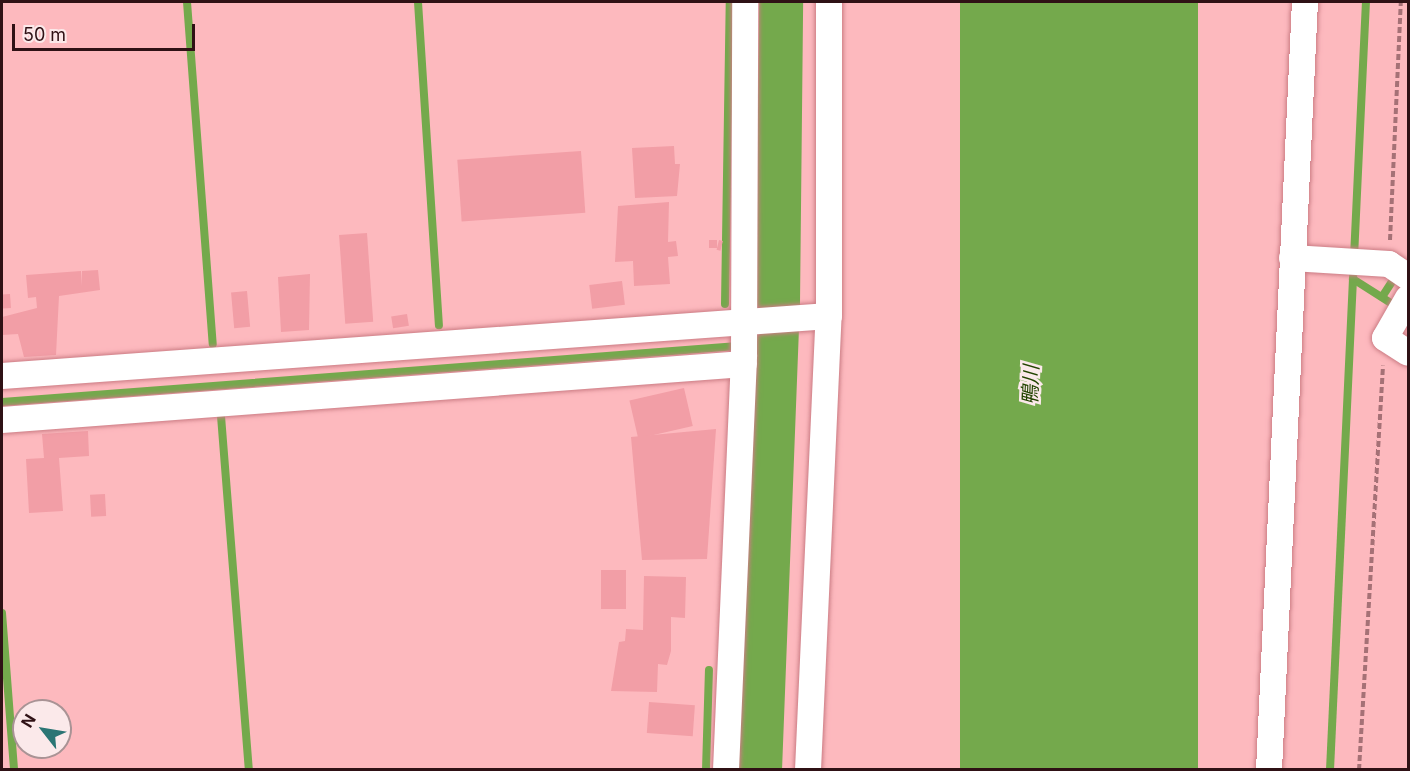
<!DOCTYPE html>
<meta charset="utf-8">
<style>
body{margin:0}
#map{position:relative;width:1410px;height:771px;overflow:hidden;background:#fdb9be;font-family:Inter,"Noto Sans JP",sans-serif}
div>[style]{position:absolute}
.water>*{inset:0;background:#74a94c;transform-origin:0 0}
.stream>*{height:8px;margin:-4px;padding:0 4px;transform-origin:4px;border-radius:4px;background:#74a94c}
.river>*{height:44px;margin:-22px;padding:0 22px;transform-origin:22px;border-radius:22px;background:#74a94c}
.building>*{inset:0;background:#f29ea6;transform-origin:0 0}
.path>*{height:4px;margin-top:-2px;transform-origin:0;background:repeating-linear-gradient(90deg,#a57176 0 6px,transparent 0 9px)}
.roads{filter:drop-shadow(0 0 2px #cb7c84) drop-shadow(0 0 2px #cb7c84)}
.minor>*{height:26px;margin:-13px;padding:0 13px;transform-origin:13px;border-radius:13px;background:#fff}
span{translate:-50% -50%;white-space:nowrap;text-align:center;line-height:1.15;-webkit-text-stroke:5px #fbe9ea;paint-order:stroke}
.water-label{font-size:20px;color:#240;font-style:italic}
.frame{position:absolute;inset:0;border:3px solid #2f1115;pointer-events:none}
.north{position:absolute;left:12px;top:699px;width:60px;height:60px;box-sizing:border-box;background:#fbe9ea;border:2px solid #a99395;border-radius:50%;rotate:301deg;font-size:16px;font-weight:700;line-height:24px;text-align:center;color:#2f1115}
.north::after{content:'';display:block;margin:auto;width:21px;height:27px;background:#2b7574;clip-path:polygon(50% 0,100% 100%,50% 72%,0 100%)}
.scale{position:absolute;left:12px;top:24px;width:183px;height:27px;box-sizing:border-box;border:3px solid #2f1115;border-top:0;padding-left:8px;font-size:18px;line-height:21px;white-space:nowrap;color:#2f1115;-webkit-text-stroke:4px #fbe9ea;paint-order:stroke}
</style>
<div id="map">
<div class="water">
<i style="left:960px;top:2px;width:238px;height:768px"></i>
</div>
<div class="stream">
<i style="left:187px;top:2px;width:343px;rotate:85.7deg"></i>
<i style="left:418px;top:2px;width:324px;rotate:86.3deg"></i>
<i style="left:1353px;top:279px;width:52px;rotate:32.5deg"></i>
<i style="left:1382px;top:297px;width:17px;rotate:-57deg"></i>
<i style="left:725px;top:304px;width:302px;rotate:-89.1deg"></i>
<i style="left:2px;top:402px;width:777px;rotate:-4.35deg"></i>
<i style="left:221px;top:416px;width:355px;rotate:85.5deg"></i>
<i style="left:2px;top:613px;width:157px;rotate:85.6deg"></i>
<i style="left:706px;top:770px;width:100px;rotate:-88.3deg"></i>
<i style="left:1330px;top:770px;width:769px;rotate:-87.32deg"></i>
</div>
<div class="river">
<i style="left:760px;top:770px;width:467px;rotate:-87.8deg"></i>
<i style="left:778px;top:303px;width:301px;rotate:-89.4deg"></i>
</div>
<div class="building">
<i style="clip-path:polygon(674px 146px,675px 164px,680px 164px,677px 196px,635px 198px,632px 148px)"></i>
<i style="left:581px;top:151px;width:62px;height:124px;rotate:86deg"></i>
<i style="clip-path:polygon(669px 202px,668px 242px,676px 241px,678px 256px,668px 257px,670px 284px,634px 286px,633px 261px,615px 262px,618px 206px)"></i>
<i style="left:367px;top:233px;width:89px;height:28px;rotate:86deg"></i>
<i style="left:709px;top:240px;width:8px;height:8px"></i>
<i style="left:719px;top:240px;width:4px;height:10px;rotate:14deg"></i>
<i style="clip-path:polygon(98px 270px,100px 290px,59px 296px,56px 355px,24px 357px,18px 334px,2px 335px,2px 317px,37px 308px,36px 297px,28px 298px,26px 275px,81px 271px,82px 286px,82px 271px)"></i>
<i style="clip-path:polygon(310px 274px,309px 330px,281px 332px,278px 277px)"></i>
<i style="left:622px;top:281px;width:24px;height:33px;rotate:83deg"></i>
<i style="left:247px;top:291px;width:36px;height:16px;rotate:85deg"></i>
<i style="left:10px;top:294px;width:14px;height:8px;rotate:86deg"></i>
<i style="left:407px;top:314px;width:12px;height:16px;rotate:81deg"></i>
<i style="left:684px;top:388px;width:39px;height:56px;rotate:77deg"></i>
<i style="clip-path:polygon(716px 429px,707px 559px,642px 560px,631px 437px)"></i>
<i style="clip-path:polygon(88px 431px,89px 456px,59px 458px,63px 511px,29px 513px,26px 459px,44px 458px,42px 434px)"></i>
<i style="left:105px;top:494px;width:22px;height:15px;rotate:87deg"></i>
<i style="left:601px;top:570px;width:25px;height:39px"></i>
<i style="clip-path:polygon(644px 576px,686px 577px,685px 618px,671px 617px,671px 651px,667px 665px,658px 664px,657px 692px,611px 691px,619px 642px,625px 641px,626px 629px,643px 630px)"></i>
<i style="left:649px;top:702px;width:46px;height:31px;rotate:4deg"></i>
</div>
<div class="path">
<i style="left:1390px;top:240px;width:238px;rotate:-87.4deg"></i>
<i style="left:1359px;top:770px;width:405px;rotate:-86.6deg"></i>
</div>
<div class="roads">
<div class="minor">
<i style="left:1292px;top:258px;width:97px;rotate:3.5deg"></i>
<i style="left:1389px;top:264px;width:23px;rotate:34deg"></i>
<i style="left:1408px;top:298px;width:46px;rotate:119.9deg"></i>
<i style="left:1385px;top:338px;width:27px;rotate:33deg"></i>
<i style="left:2px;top:376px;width:829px;rotate:-4.15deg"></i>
<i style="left:2px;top:420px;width:744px;rotate:-4.32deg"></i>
<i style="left:726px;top:770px;width:415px;rotate:-87.5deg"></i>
<i style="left:744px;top:355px;width:353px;rotate:-89.8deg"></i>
<i style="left:808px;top:770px;width:454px;rotate:-87.4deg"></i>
<i style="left:829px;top:316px;width:314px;rotate:-90deg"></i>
<i style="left:1269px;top:770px;width:769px;rotate:-87.32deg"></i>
</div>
</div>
<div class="water-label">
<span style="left:1031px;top:385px;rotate:-88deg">鴨川</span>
</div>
<div class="frame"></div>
<div class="north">N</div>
<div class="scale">50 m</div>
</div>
